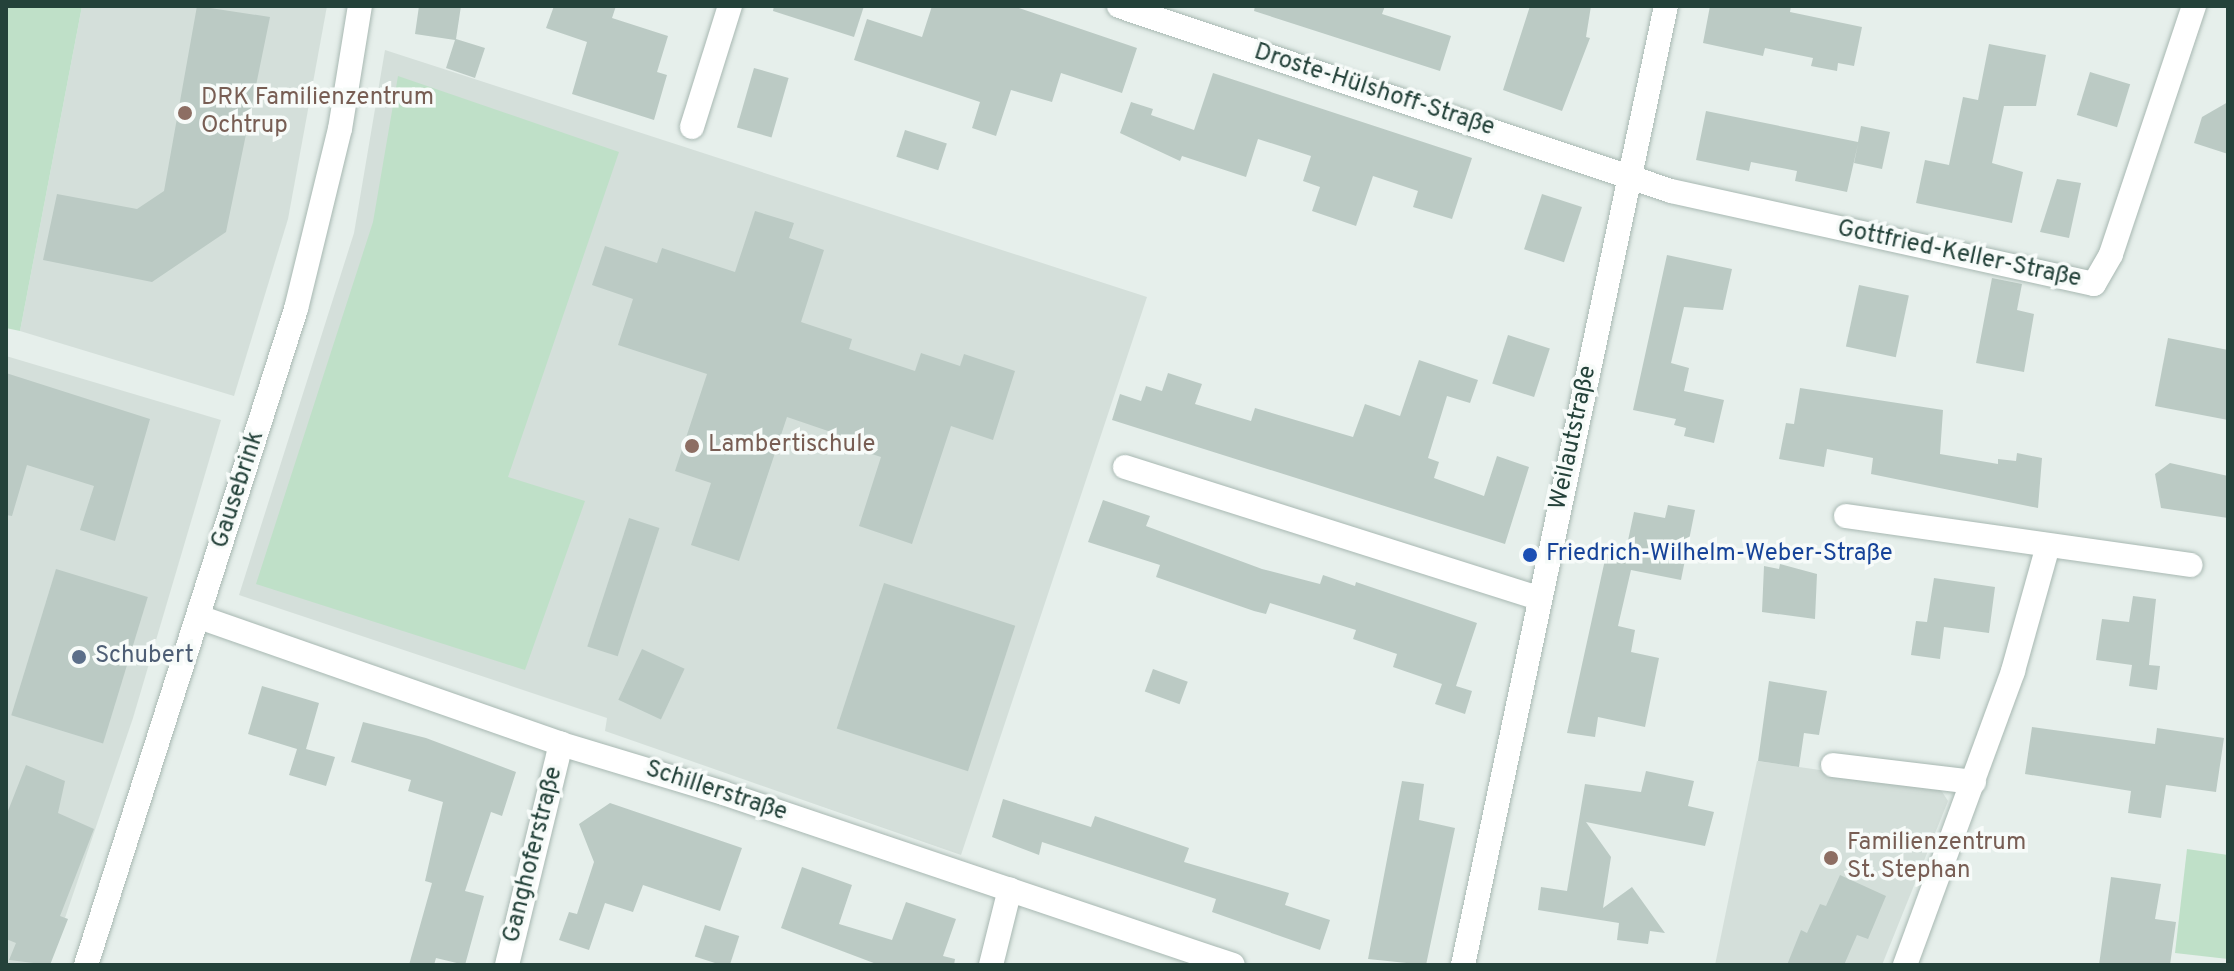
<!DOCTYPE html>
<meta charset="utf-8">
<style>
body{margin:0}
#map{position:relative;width:2234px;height:971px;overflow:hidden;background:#e6efeb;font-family:Overpass,sans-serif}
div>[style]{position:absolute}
.built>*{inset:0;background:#d4dfda}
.green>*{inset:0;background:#bfe0c8}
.building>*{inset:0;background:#bbcac4;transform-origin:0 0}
.roads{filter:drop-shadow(0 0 2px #a8b8b2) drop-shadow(0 0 2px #a8b8b2)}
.minor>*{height:24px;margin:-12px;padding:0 12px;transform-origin:12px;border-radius:12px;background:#fff}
.secondary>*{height:24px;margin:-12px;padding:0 12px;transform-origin:12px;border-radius:12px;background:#fff}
.dots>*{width:22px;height:22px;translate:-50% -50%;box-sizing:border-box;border:4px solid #f7fbf9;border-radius:50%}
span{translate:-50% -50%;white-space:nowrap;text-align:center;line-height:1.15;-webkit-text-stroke:7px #f7fbf9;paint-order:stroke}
.street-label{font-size:24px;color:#24423a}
.education-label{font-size:24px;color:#785e54}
.left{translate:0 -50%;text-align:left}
.transit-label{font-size:24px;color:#164399}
.service-label{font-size:24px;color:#4e5e75}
.frame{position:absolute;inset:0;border:8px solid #24423a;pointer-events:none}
</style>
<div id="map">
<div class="built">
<i style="clip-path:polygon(82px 6px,327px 6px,288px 219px,234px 396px,20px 331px)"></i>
<i style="clip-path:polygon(385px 50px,1147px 297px,961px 855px,605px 731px,607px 718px,239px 595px,354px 233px)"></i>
<i style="clip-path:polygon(6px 356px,221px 420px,133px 718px,49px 965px,6px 965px)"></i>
<i style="clip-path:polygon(1757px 761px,1939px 787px,1948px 801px,1882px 965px,1715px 965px)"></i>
</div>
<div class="green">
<i style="clip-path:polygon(6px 6px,82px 6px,20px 331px,6px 328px)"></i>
<i style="clip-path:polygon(398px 76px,619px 152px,508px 477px,585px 501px,525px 670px,256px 584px,373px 222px)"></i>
<i style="clip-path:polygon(2187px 849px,2228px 855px,2228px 959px,2175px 953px)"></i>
</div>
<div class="building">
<i style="clip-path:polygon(197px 6px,270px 17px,226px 232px,152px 282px,43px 260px,57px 194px,137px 209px,164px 191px)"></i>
<i style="clip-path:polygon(419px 6px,461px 6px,456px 39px,485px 48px,475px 78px,446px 68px,455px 40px,415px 34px)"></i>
<i style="clip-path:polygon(554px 6px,616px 6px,612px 18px,668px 36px,657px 72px,667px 75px,654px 120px,572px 94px,587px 42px,546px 28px)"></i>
<i style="clip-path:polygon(774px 6px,864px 6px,854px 37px,773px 11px)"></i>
<i style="clip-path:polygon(932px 6px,1013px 6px,1137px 48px,1122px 93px,1061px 73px,1052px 102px,1011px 90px,996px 136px,972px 128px,980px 102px,854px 60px,867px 19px,922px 37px)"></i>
<i style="clip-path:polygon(1255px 6px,1385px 6px,1382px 14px,1451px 36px,1440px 71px,1254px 11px)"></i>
<i style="clip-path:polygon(1530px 6px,1591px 6px,1586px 37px,1590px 38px,1562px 111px,1503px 90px)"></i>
<i style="clip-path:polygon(1710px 6px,1791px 6px,1790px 12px,1862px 27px,1854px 66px,1838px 63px,1837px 71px,1811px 66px,1813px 58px,1765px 48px,1763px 56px,1703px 43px)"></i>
<i style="clip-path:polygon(1989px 44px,2046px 55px,2036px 106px,2004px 106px,1992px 163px,2023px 172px,2012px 223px,1916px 203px,1925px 160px,1949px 165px,1963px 97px,1978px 100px)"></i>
<i style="left:754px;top:68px;width:36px;height:62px;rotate:16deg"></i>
<i style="left:2090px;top:72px;width:42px;height:45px;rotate:17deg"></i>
<i style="clip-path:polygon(1213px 73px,1472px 158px,1452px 219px,1413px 207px,1418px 191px,1373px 176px,1356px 226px,1312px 211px,1320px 187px,1303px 181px,1311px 156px,1258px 139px,1246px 177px,1182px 156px,1180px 161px,1120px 133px,1131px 102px,1153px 109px,1151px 115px,1194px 130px)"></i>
<i style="clip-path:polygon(2228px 102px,2228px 154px,2194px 143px,2202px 117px)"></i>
<i style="clip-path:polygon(1706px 111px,1858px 142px,1861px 126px,1890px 132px,1882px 169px,1854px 163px,1858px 144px,1847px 192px,1795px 181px,1797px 171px,1751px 162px,1749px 171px,1696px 160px)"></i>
<i style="left:905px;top:130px;width:44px;height:28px;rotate:18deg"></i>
<i style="clip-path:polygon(2057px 179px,2081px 183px,2069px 238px,2040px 232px)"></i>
<i style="left:1542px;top:194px;width:42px;height:58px;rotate:18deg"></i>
<i style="clip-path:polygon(755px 211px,794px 223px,789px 238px,824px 250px,801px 322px,852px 339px,849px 349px,915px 371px,921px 353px,960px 366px,964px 354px,1015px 371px,993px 440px,951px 426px,912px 544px,859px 526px,881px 457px,829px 440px,831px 432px,787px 417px,739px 561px,691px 545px,711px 483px,675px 471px,707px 374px,618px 345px,633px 299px,592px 285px,605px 246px,657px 263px,662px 248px,735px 272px)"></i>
<i style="clip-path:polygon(1667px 255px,1732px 269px,1723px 310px,1684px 307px,1671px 363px,1689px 368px,1684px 391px,1724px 400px,1714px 443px,1684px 436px,1686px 428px,1674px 425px,1676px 419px,1633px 410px)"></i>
<i style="clip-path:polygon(1992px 278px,2022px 284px,2017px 310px,2034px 314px,2024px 372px,1976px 363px)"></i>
<i style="left:1859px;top:285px;width:51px;height:63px;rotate:12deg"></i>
<i style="left:1508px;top:335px;width:44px;height:51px;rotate:18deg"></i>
<i style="clip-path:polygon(2168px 338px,2228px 350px,2228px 420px,2155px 406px)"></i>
<i style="clip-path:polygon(1419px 360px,1478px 380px,1470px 403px,1447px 396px,1428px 458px,1439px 462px,1434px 478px,1484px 496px,1497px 456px,1529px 467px,1505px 544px,1112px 420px,1120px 394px,1141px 401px,1146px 386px,1162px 391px,1168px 373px,1202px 384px,1195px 404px,1251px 421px,1255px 408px,1353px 437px,1365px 404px,1400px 416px)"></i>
<i style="clip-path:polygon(6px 373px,150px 419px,115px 541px,80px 530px,94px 486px,27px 465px,12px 516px,6px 515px)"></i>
<i style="clip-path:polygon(1800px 388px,1943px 410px,1940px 454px,1998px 464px,1998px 459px,2016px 461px,2017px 453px,2042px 458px,2038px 508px,1871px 474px,1873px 458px,1827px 449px,1824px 467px,1779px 459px,1786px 423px,1794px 424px)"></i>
<i style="clip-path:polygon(2170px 463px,2228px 476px,2228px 518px,2161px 508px,2155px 474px)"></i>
<i style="clip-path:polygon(1103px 500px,1150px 516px,1146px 526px,1262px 569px,1320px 584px,1323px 575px,1355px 586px,1356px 582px,1477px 623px,1456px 686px,1472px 691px,1465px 714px,1435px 704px,1442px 684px,1393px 667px,1397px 654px,1353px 639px,1356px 630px,1270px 603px,1266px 614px,1254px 611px,1156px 577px,1160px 565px,1088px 542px)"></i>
<i style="clip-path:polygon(1668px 505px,1695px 510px,1681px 580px,1631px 570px,1618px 626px,1635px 630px,1631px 652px,1659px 658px,1645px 727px,1598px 717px,1595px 737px,1567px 733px,1608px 546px,1626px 550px,1634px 512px,1665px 518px)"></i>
<i style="left:629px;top:518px;width:32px;height:135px;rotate:18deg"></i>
<i style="clip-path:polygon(1780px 564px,1817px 574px,1815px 619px,1762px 612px,1764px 566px,1779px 569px)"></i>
<i style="left:56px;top:569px;width:96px;height:153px;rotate:17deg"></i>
<i style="clip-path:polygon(1934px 578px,1995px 587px,1989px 633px,1944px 627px,1940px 659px,1911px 655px,1916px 621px,1927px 622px)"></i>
<i style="left:884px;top:583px;width:138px;height:153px;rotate:18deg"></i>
<i style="clip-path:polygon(2133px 596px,2156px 599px,2149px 665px,2160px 666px,2157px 690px,2129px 686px,2132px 665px,2096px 660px,2102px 619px,2129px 622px)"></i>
<i style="left:642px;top:649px;width:47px;height:56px;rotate:25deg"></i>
<i style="left:1153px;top:669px;width:37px;height:24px;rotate:20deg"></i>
<i style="clip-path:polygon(1769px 681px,1827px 691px,1819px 735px,1804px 733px,1799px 767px,1758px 761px)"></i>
<i style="clip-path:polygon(262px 686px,319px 703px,306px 749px,335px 757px,326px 786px,289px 775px,297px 749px,248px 734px)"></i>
<i style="clip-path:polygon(363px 722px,426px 738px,516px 772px,502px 816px,491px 812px,465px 891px,484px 896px,465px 965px,436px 958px,434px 965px,409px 965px,432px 883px,425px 881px,443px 802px,408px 791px,411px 780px,351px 762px)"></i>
<i style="clip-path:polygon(2032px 727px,2155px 744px,2157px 728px,2224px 738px,2216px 792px,2166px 785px,2161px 818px,2128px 813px,2131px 791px,2025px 774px)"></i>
<i style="clip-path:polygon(26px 765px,65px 781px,58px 813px,94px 829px,60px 916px,68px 919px,50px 965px,9px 960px,16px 943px,6px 939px,6px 816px)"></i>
<i style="clip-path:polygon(1646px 771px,1694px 781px,1688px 806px,1714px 812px,1705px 846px,1586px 822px,1611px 857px,1603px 908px,1632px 887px,1665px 933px,1650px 931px,1648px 944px,1617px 940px,1619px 923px,1538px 910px,1541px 887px,1567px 891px,1585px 784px,1641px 792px)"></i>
<i style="clip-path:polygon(1402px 781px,1424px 784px,1419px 820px,1455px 828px,1426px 965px,1368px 959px)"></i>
<i style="clip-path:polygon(1003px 799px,1091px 827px,1095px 816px,1189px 848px,1184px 862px,1289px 893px,1285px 905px,1330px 920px,1320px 950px,1212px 912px,1216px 899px,1042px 842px,1039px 855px,992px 837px)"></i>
<i style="clip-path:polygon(610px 803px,742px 848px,720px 911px,643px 885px,633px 912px,605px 903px,589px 950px,559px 940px,569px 912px,577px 914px,594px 862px,579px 824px)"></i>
<i style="clip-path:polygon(802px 867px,852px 885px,839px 924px,892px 940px,906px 902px,956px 919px,943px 956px,955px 959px,954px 965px,879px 965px,781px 928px)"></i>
<i style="clip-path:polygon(1840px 875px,1886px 896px,1868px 939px,1857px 935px,1844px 965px,1787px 965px,1801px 930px,1807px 933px,1820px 904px,1826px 906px)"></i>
<i style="clip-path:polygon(2111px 877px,2161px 884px,2155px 919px,2176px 922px,2170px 965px,2099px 965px)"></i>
<i style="left:705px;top:925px;width:36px;height:33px;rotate:18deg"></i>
</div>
<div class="roads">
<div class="minor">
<i style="left:1119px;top:6px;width:582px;rotate:18.53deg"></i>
<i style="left:1671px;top:191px;width:433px;rotate:12.4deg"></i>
<i style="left:2094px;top:284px;width:34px;rotate:-60deg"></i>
<i style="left:2111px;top:254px;width:262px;rotate:-71.5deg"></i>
<i style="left:692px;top:127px;width:127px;rotate:-72.6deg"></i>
<i style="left:1125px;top:467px;width:435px;rotate:17.6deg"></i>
<i style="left:1846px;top:516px;width:348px;rotate:8.1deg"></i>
<i style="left:199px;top:617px;width:384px;rotate:19.3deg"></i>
<i style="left:561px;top:744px;width:169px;rotate:16.8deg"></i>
<i style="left:723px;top:793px;width:538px;rotate:18.64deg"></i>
<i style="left:1833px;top:765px;width:142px;rotate:6.9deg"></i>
<i style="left:507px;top:965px;width:228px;rotate:-76.3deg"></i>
<i style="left:991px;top:965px;width:78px;rotate:-76deg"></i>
<i style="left:1463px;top:965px;width:980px;rotate:-78.05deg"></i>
<i style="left:1905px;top:965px;width:313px;rotate:-69.8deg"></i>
<i style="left:2013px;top:671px;width:130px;rotate:-74.4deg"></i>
</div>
<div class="secondary">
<i style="left:86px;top:965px;width:689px;rotate:-72.25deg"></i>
<i style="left:296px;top:309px;width:185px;rotate:-76.3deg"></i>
<i style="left:340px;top:129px;width:125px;rotate:-80.8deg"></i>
</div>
</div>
<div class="dots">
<i style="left:185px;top:113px;background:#8d6e63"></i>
<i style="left:692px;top:446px;background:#8d6e63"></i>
<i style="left:1530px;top:555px;background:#1a4fb4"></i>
<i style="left:79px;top:657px;background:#5c6f8a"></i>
<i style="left:1831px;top:858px;background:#8d6e63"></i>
</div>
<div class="street-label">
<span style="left:1374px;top:91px;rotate:18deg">Droste-Hülshoff-Straße</span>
<span style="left:1959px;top:255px;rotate:12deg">Gottfried-Keller-Straße</span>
<span style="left:1574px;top:438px;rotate:-78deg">Weilautstraße</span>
<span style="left:239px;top:490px;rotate:-72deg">Gausebrink</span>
<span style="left:716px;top:792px;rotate:18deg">Schillerstraße</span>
<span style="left:534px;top:855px;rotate:-76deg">Ganghoferstraße</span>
</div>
<div class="education-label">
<span class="left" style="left:201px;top:113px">DRK Familienzentrum<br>Ochtrup</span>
<span class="left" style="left:708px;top:446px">Lambertischule</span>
<span class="left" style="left:1847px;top:858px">Familienzentrum<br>St. Stephan</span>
</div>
<div class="transit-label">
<span class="left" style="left:1546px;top:555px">Friedrich-Wilhelm-Weber-Straße</span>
</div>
<div class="service-label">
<span class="left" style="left:95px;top:657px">Schubert</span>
</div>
<div class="frame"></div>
</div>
